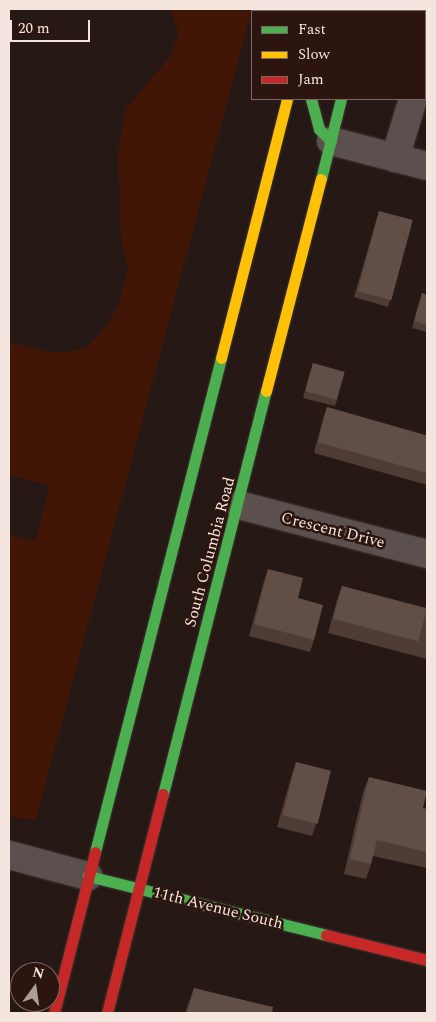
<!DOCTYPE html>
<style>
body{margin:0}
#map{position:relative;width:436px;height:1022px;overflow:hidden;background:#251815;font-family:Spectral,serif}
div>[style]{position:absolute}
.green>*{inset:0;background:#411607}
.roads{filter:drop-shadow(0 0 1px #403633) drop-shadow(0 0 1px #403633)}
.street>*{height:28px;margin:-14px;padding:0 14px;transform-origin:14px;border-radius:14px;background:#5b504d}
.fast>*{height:11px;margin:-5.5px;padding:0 5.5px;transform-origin:5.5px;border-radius:5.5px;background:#4caf50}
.slow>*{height:11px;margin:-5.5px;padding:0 5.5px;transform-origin:5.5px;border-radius:5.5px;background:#ffc107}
.jam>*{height:11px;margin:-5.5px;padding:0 5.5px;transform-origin:5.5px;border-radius:5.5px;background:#c62828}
.wall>*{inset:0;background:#4f3c35}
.building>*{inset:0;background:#604e47;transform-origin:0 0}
span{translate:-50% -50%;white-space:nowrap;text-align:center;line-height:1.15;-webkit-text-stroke:5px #2c150e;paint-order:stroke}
.street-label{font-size:16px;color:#f5e5df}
.frame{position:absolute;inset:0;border:10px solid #f5e5df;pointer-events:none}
.legend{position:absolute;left:251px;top:10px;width:175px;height:90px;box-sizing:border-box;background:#2c150e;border:1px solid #7c6862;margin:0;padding:6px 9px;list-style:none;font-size:15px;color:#f5e5df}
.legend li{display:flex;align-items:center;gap:10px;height:25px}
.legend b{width:25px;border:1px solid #7c6862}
.north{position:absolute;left:10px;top:962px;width:50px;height:50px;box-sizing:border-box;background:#2c150e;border:1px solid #7c6862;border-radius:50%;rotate:14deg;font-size:14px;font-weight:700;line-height:20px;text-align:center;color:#f5e5df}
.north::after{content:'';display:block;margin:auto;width:18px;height:22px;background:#ac9d98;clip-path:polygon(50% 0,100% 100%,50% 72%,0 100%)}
.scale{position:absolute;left:10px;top:20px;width:80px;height:22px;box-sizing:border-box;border:2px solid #f5e5df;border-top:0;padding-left:6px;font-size:15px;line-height:18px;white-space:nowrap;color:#f5e5df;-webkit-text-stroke:4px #2c150e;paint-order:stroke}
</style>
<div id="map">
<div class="green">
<i style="clip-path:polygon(170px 9px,252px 9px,36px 819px,15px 818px,9px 815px,9px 534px,35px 541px,50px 486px,9px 475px,9px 342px,54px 353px,85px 349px,107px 325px,119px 303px,128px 269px,121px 240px,118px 153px,126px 109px,172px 54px,178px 32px)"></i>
</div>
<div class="roads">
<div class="street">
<i style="left:425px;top:62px;width:8px;rotate:-76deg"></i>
<i style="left:331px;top:141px;width:99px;rotate:14.6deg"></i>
<i style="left:395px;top:158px;width:62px;rotate:-73deg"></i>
<i style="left:239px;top:505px;width:194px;rotate:14.6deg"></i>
<i style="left:9px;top:855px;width:82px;rotate:14.9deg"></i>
</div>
<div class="fast">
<i style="left:311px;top:99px;width:31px;rotate:75deg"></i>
<i style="left:319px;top:129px;width:17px;rotate:45deg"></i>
<i style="left:321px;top:179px;width:82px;rotate:-76deg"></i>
<i style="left:163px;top:794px;width:416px;rotate:-75.7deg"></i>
<i style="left:95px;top:852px;width:510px;rotate:-75.69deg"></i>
<i style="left:88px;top:876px;width:245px;rotate:13.9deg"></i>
</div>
<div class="slow">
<i style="left:310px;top:11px;width:2px;rotate:-63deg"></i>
<i style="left:221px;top:358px;width:267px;rotate:-75.7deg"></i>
<i style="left:266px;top:391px;width:219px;rotate:-75.5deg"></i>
</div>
<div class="jam">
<i style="left:363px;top:11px;width:2px;rotate:-63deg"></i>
<i style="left:326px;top:935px;width:104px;rotate:13.9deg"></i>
<i style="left:54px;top:1013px;width:166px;rotate:-75.7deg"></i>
<i style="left:107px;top:1013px;width:226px;rotate:-75.7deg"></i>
</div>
</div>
<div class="wall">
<i style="clip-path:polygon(379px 211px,390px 300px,388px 307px,354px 297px)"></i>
<i style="clip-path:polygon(422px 293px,427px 295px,427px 332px,412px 328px)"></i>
<i style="clip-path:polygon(313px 363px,337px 400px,335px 406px,303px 398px)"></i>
<i style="clip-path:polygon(327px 407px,426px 435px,427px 429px,427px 485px,314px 453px,323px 418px)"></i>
<i style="clip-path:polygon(268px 569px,298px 598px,314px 640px,310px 652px,249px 636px,264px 581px)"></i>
<i style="clip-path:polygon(342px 586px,427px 608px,427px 659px,328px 633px,337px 600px)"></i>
<i style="clip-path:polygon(296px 762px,316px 824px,312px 836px,277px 827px,292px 774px)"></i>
<i style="clip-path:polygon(369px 777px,423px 808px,427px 809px,427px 868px,373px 856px,371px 864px,366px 879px,344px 874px,363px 792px)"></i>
<i style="clip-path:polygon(194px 988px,272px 1013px,185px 1013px)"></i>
</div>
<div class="building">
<i style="left:379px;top:211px;width:35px;height:83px;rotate:15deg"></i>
<i style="clip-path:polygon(422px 293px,427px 295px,427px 325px,414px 321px)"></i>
<i style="left:313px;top:363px;width:33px;height:29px;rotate:16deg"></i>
<i style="clip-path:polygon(327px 407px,427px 436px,427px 433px,427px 473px,318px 442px)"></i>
<i style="clip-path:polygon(268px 569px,303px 578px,298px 598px,323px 605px,314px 640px,254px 624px)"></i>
<i style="left:342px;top:586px;width:88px;height:34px;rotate:15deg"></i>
<i style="left:296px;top:762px;width:36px;height:55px;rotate:14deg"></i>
<i style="clip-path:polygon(369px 777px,427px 791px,423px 808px,427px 809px,427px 852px,377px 840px,371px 864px,350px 859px)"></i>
<i style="clip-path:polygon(194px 988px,273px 1007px,272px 1013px,187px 1013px)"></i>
</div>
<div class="street-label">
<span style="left:333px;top:530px;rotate:14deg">Crescent Drive</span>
<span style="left:210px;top:552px;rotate:-75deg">South Columbia Road</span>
<span style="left:218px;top:908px;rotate:14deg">11th Avenue South</span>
</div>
<div class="frame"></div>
<ul class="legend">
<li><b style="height:6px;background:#4caf50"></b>Fast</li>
<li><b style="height:6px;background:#ffc107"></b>Slow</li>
<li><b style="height:6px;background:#c62828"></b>Jam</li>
</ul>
<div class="north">N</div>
<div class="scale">20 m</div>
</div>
